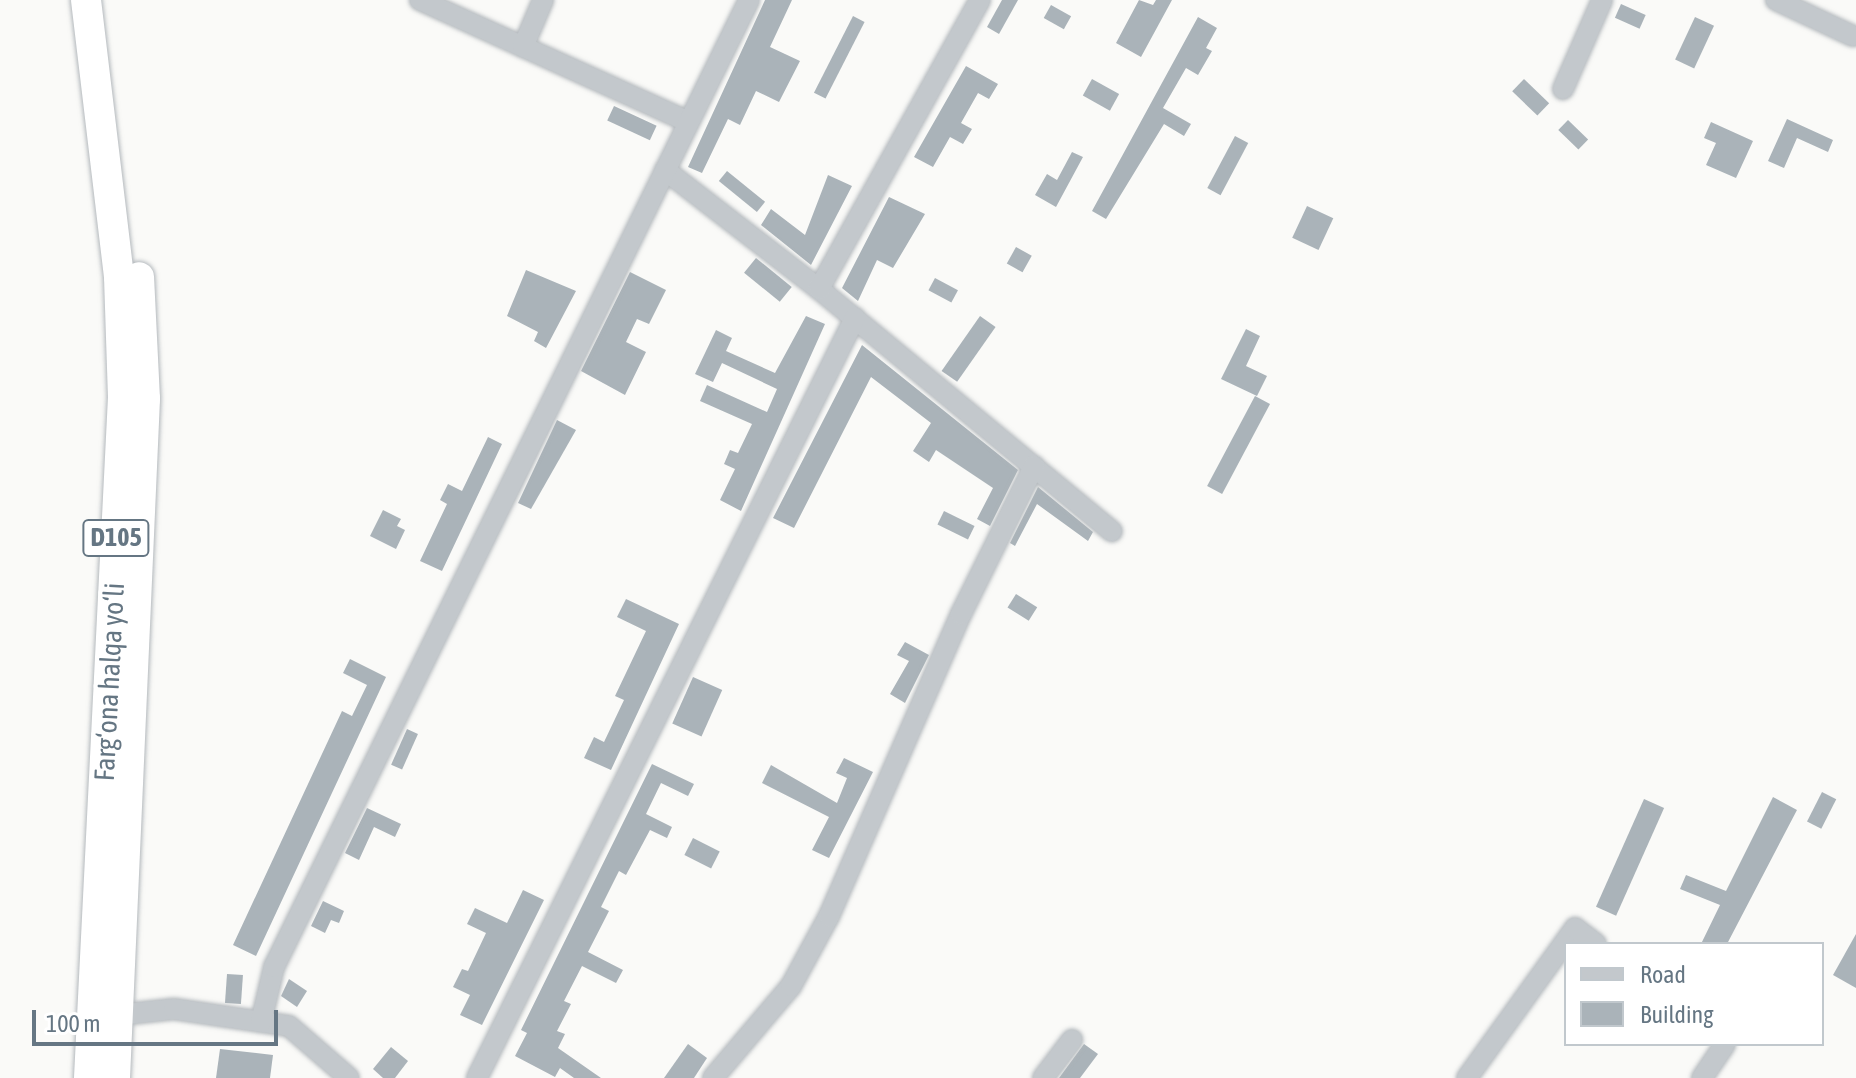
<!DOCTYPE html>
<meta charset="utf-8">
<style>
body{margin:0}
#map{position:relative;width:1856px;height:1078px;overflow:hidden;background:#fafaf8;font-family:"Asap Condensed",sans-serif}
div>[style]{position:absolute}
.building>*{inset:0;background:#aab3b9;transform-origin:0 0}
.roads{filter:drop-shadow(0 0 2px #b4b9bd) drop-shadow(0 0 2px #b4b9bd)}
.minor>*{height:20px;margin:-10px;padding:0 10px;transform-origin:10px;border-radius:10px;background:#c3c8cc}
.highway>*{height:30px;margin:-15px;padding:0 15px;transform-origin:15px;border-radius:15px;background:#fff}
span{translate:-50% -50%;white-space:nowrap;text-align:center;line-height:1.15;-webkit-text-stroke:8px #fff;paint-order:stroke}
.shield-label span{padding:2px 6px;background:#fff;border:2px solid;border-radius:6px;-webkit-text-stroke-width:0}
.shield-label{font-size:26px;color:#657683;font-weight:700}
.street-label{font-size:28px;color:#657683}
.legend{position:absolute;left:1564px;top:942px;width:260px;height:104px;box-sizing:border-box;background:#fff;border:2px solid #c1c8cd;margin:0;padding:10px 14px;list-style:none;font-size:24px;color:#657683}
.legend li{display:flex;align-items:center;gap:16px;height:40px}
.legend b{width:40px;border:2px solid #c1c8cd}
.scale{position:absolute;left:32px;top:1010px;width:246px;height:36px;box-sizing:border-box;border:4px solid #657683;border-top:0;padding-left:10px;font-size:24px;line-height:28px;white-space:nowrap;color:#657683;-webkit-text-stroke:6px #fff;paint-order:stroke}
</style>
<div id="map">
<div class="building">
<i style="clip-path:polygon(765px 0,792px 0,770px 47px,800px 61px,779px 102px,756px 91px,740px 125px,728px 119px,702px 173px,688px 167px)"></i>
<i style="clip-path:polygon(1002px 0,1018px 0,999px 34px,987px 27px)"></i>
<i style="clip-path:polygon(1139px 0,1153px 5px,1156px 0,1172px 0,1141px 57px,1116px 43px)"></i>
<i style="left:1621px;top:4px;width:27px;height:15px;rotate:24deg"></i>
<i style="left:1051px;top:5px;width:23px;height:15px;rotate:29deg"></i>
<i style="left:853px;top:16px;width:13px;height:86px;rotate:27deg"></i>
<i style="clip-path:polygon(1198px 17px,1217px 28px,1206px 48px,1212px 51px,1198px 75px,1186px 68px,1163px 108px,1191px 124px,1184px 136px,1164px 124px,1106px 219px,1092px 211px)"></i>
<i style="left:1695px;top:17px;width:21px;height:47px;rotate:25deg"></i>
<i style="clip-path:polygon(966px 66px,998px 84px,989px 99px,978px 93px,961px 123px,972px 129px,963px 144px,950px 137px,933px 167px,914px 157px)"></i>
<i style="left:1092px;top:79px;width:31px;height:19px;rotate:29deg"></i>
<i style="left:1524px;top:79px;width:35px;height:17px;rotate:44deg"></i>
<i style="left:614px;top:106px;width:47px;height:16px;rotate:25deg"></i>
<i style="clip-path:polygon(1787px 119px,1833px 140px,1828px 152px,1797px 138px,1784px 168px,1768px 161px)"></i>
<i style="left:1568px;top:120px;width:28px;height:14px;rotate:44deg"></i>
<i style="clip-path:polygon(1711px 122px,1753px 141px,1736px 178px,1706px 165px,1716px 143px,1704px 138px)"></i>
<i style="left:1235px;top:136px;width:15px;height:59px;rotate:28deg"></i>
<i style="clip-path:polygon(1072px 152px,1083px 157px,1056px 207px,1035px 195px,1047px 174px,1057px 180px)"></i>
<i style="left:727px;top:171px;width:49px;height:13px;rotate:39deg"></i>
<i style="clip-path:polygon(828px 175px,852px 186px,811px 265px,761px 225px,771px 209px,805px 235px)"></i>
<i style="clip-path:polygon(889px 197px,925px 214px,893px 268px,877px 260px,858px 301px,842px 288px)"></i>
<i style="left:1307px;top:206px;width:29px;height:35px;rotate:25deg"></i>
<i style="left:1016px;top:247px;width:18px;height:19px;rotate:29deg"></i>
<i style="left:756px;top:258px;width:46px;height:19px;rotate:39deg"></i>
<i style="clip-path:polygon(526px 270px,576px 291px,546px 348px,534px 341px,538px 332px,507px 316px)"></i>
<i style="clip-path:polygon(630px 272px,666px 290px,649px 324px,637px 319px,626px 342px,646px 352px,625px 395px,581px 371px)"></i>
<i style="left:935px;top:278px;width:26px;height:14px;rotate:28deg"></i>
<i style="clip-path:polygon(806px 316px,825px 324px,741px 511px,720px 500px,735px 469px,724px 464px,730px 450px,738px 453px,752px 424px,700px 401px,707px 385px,767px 412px,777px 389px,722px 363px,713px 382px,695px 374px,716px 330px,732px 338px,726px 351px,775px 373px)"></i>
<i style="left:980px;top:316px;width:19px;height:67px;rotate:35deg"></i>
<i style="clip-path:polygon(1246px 329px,1260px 336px,1246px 366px,1267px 376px,1257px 396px,1221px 379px)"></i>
<i style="clip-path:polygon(862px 345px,1018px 470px,990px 526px,977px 519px,993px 488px,936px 450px,929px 462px,913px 451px,931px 423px,871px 377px,794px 528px,773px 518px)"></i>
<i style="left:1255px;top:396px;width:17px;height:102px;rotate:28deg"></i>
<i style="clip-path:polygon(557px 420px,576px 430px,531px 509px,518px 503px)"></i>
<i style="clip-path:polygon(488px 437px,502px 444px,442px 571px,420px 561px,447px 504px,440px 500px,448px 484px,462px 491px)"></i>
<i style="clip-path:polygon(1038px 487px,1093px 532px,1088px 541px,1037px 504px,1015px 546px,1010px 543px)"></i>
<i style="clip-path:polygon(383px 510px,401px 519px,397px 526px,405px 530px,396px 549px,370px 536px)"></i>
<i style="left:944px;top:511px;width:34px;height:15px;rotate:26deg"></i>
<i style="left:1016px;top:594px;width:25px;height:16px;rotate:32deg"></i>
<i style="clip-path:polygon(626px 599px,679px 624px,611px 770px,584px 758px,594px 737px,604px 742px,624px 700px,615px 696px,646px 631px,617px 617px)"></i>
<i style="clip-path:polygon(905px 642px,929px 655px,905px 703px,890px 694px,909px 661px,897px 655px)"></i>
<i style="clip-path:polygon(350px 659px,386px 677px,256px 956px,233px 945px,342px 711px,352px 716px,367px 685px,343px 673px)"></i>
<i style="left:693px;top:677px;width:32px;height:51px;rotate:24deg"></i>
<i style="left:407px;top:729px;width:12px;height:39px;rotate:24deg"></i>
<i style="clip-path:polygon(844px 758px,873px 772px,829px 858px,812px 850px,829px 817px,762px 783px,771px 765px,837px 803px,847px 778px,836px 773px)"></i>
<i style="clip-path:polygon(652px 764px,694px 784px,688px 796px,661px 783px,646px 814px,672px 827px,667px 838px,650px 830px,626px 875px,619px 871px,601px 907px,609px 911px,588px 952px,623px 970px,616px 983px,582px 966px,564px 1001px,571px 1004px,557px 1031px,565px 1034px,558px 1048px,601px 1078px,574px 1078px,560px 1068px,555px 1077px,515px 1056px,527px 1033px,521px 1030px)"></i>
<i style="left:1822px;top:792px;width:16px;height:33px;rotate:27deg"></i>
<i style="clip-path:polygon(1773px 797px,1797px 810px,1727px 944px,1701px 944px,1720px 905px,1680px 889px,1686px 875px,1726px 891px)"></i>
<i style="left:1644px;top:799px;width:22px;height:118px;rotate:24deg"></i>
<i style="clip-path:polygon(367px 808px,401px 824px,395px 837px,374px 827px,359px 860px,345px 853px)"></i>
<i style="left:693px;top:838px;width:30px;height:19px;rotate:27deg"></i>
<i style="clip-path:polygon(523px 890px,544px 900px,482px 1025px,460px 1015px,470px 995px,453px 987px,462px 969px,468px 971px,486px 933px,467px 924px,475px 908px,507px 923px)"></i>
<i style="clip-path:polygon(323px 901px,344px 911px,339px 923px,331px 920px,325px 933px,311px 926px)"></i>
<i style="clip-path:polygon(1856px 934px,1856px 988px,1833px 975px)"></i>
<i style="left:227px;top:974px;width:16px;height:29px;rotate:4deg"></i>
<i style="clip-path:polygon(289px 979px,307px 991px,297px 1007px,281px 996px)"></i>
<i style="clip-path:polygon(688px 1044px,707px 1058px,694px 1078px,664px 1078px)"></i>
<i style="clip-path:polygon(1084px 1044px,1098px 1054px,1080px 1078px,1059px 1078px)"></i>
<i style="clip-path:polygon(391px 1047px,408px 1061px,395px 1078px,383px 1078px,373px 1069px)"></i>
<i style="clip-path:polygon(220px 1049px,273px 1055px,270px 1078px,216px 1078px)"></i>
</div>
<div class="roads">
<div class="minor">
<i style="left:420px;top:0;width:295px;rotate:24.4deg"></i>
<i style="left:1776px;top:0;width:85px;rotate:25.1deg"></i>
<i style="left:523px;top:47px;width:51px;rotate:-66.9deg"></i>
<i style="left:1563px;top:89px;width:97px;rotate:-66.3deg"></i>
<i style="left:665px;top:170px;width:195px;rotate:37.7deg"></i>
<i style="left:819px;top:289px;width:380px;rotate:39.6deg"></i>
<i style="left:819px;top:289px;width:331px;rotate:-60.9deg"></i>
<i style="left:118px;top:1015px;width:56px;rotate:-6.1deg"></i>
<i style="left:174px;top:1009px;width:116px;rotate:8.4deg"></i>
<i style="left:289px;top:1026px;width:79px;rotate:40.9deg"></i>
<i style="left:261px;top:1022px;width:57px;rotate:-76.7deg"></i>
<i style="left:274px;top:967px;width:1077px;rotate:-63.84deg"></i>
<i style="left:477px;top:1078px;width:849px;rotate:-63.56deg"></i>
<i style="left:713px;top:1078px;width:121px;rotate:-49.7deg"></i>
<i style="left:791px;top:986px;width:80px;rotate:-61.5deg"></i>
<i style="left:829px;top:916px;width:330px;rotate:-66.4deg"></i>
<i style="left:961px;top:614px;width:165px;rotate:-63.7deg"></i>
<i style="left:1043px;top:1078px;width:48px;rotate:-52.7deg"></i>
<i style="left:1467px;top:1078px;width:185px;rotate:-54.2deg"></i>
<i style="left:1575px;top:928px;width:26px;rotate:37deg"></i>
<i style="left:1702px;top:1078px;width:41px;rotate:-55.9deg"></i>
</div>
<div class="highway">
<i style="left:86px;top:0;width:279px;rotate:83.2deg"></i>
<i style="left:119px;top:277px;width:120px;rotate:88.1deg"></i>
<i style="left:123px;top:397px;width:682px;rotate:92.86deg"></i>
<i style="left:115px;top:1078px;width:680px;rotate:-87.47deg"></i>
<i style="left:145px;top:399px;width:122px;rotate:-92.8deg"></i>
</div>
</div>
<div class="shield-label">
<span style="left:116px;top:538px">D105</span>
</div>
<div class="street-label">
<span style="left:109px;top:682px;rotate:-87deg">Farg‘ona halqa yo‘li</span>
</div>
<ul class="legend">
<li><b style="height:10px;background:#c3c8cc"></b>Road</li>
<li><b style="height:22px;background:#aab3b9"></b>Building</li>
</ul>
<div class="scale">100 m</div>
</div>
